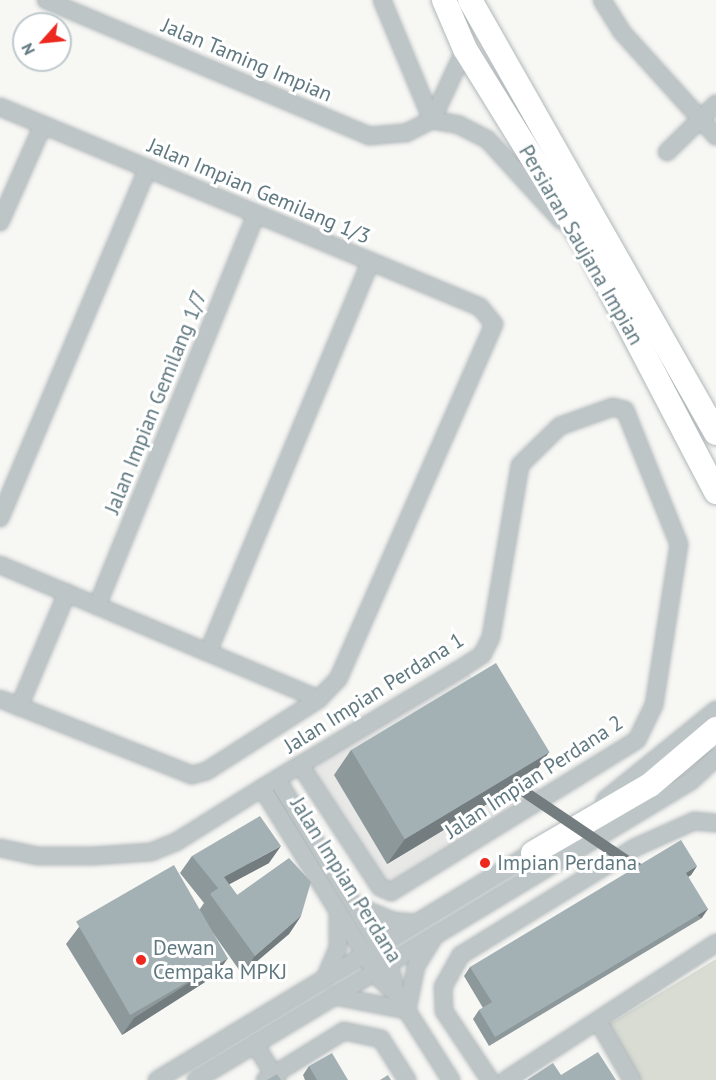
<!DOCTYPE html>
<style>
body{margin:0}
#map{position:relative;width:716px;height:1080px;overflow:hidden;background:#f7f7f4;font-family:"PT Sans",sans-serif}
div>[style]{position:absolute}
.built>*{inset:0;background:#e8e8e7}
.green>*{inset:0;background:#d8dcd3}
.roads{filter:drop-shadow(0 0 2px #b1b8ba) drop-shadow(0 0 2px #b1b8ba)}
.minor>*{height:16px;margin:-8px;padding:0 8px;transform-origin:8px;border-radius:8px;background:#bdc5c7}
.highway>*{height:24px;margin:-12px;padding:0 12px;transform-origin:12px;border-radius:12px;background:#fff}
.wall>*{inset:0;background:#8d989b}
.shaded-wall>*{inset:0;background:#737c7e;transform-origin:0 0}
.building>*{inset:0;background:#a4b1b4;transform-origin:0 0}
.dots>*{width:16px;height:16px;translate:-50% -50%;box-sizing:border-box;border:3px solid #fff;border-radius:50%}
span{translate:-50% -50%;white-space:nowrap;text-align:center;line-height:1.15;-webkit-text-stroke:6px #fff;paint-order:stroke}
.street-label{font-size:21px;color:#607981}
.poi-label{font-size:21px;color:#607981}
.left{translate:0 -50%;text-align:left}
.north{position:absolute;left:12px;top:12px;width:60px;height:60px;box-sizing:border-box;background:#fff;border:2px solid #bfc9cd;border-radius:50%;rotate:243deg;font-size:16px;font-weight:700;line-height:24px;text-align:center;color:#607981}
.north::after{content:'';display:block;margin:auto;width:21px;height:27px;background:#ed281e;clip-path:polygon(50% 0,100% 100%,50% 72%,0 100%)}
</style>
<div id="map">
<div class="built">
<i style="clip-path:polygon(467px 670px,542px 794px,391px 884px,381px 881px,308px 768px)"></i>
</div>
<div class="green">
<i style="clip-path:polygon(716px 959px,716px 1080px,640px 1080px,606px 1026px)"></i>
</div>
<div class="roads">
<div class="minor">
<i style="left:46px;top:0;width:350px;rotate:22.8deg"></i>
<i style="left:369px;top:136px;width:37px;rotate:-5deg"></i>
<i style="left:406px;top:133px;width:29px;rotate:-27deg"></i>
<i style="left:432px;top:120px;width:78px;rotate:-65.1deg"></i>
<i style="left:382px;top:0;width:130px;rotate:67.4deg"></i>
<i style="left:602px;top:0;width:36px;rotate:58deg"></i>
<i style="left:621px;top:31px;width:142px;rotate:47.9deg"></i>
<i style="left:0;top:107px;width:520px;rotate:22.62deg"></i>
<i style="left:480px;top:307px;width:22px;rotate:51deg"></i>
<i style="left:494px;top:324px;width:388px;rotate:113.7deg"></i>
<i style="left:338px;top:679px;width:28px;rotate:134deg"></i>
<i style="left:319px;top:699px;width:133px;rotate:147.3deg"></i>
<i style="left:207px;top:771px;width:16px;rotate:165deg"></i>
<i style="left:192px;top:775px;width:206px;rotate:-158.4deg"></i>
<i style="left:432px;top:120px;width:27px;rotate:10deg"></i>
<i style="left:459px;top:125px;width:31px;rotate:27deg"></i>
<i style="left:487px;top:139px;width:111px;rotate:47.6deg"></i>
<i style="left:667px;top:152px;width:69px;rotate:-44.4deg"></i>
<i style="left:0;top:222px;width:106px;rotate:-66.1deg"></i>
<i style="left:0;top:518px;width:380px;rotate:-67.1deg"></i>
<i style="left:0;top:565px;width:346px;rotate:22.8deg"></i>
<i style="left:97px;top:606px;width:423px;rotate:-67.9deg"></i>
<i style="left:208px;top:652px;width:422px;rotate:-67.4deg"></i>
<i style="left:19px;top:707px;width:124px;rotate:-67.2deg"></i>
<i style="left:277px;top:779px;width:215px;rotate:58.7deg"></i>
<i style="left:389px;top:963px;width:33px;rotate:76deg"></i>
<i style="left:262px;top:788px;width:225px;rotate:58.3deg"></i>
<i style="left:380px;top:979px;width:23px;rotate:43deg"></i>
<i style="left:397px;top:995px;width:101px;rotate:57.6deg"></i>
<i style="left:605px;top:800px;width:143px;rotate:-39deg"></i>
<i style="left:0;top:848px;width:39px;rotate:12deg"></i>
<i style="left:38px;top:856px;width:55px"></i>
<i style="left:93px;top:856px;width:58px;rotate:-3.9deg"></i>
<i style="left:151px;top:852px;width:27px;rotate:-22deg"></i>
<i style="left:176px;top:842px;width:102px;rotate:-32.1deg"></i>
<i style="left:262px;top:788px;width:44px;rotate:-31.2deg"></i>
<i style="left:300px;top:765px;width:196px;rotate:-31deg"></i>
<i style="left:468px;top:664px;width:17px;rotate:-33deg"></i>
<i style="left:482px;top:655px;width:20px;rotate:-63deg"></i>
<i style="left:491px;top:637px;width:174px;rotate:-80.4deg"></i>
<i style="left:520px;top:465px;width:56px;rotate:-44.3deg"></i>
<i style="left:560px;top:426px;width:56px;rotate:-19.7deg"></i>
<i style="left:613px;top:407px;width:12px;rotate:14deg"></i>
<i style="left:625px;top:410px;width:144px;rotate:68.1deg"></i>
<i style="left:679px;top:544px;width:163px;rotate:98.8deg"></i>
<i style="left:654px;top:705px;width:39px;rotate:116deg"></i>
<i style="left:637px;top:740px;width:289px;rotate:148.3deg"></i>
<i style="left:391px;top:892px;width:12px;rotate:-156deg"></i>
<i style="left:380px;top:887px;width:146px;rotate:-123.3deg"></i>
<i style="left:354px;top:905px;width:42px;rotate:22.3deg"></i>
<i style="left:393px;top:921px;width:22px;rotate:5deg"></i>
<i style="left:326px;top:976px;width:30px;rotate:-67deg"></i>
<i style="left:338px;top:948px;width:33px;rotate:-90deg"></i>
<i style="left:334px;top:996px;width:73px;rotate:11deg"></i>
<i style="left:407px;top:1010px;width:45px;rotate:-78.4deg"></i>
<i style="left:416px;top:966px;width:32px;rotate:-58deg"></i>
<i style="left:598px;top:1021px;width:68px;rotate:60deg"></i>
<i style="left:255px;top:1044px;width:42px;rotate:58.6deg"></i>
<i style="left:157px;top:1080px;width:448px;rotate:-31.2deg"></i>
<i style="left:196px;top:1080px;width:578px;rotate:-31.13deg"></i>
<i style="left:691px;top:781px;width:34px;rotate:-43deg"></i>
<i style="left:265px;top:1080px;width:93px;rotate:-31.8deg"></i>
<i style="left:344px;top:1031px;width:38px;rotate:12deg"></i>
<i style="left:381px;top:1039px;width:49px;rotate:57.6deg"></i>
<i style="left:490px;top:1080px;width:83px;rotate:-123.7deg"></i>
<i style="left:444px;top:1011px;width:24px;rotate:-92deg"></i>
<i style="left:443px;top:987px;width:37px;rotate:-61deg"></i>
<i style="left:461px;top:955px;width:203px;rotate:-31.7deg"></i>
<i style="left:634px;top:848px;width:66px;rotate:-24.2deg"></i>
<i style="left:694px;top:821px;width:22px;rotate:5deg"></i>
<i style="left:506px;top:1080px;width:251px;rotate:-33.1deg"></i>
</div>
<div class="highway">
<i style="left:444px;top:0;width:53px;rotate:66.8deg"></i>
<i style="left:465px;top:49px;width:238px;rotate:58.3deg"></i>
<i style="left:590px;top:251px;width:272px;rotate:62.4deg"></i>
<i style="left:470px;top:0;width:498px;rotate:60.4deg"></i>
<i style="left:533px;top:853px;width:135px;rotate:-30.2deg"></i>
<i style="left:650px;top:785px;width:87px;rotate:-40.3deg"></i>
</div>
</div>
<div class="wall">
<i style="clip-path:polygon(351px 750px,549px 752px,532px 777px,387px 864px,334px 775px)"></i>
<i style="clip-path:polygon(192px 856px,269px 863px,229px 884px,237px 895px,301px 916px,289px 934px,242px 974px,213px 933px,216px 975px,122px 1035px,66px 944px,79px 927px,200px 909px,204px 903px,180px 873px)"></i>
<i style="clip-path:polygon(697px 866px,691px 875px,688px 877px,702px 918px,489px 1046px,473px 1019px,479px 1010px,483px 1008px,464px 976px,470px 967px)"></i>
<i style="clip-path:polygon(309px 1066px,348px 1080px,305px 1080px,303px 1075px)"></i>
</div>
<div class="shaded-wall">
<i style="clip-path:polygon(549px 752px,532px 777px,387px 864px,405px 839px)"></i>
<i style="clip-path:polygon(281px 846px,269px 863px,215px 892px,224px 877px)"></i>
<i style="clip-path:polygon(697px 866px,691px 875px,680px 882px,686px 873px)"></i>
<i style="left:708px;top:909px;width:11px;height:249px;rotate:124deg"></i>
<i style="clip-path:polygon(301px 916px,289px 934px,242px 974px,255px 956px)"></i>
<i style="clip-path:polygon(228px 958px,216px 975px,122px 1035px,134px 1018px)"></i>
</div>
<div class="building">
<i style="left:496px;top:663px;width:104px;height:169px;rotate:59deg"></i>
<i style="clip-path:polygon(260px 816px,281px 846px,224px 877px,237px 895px,289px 858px,311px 882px,301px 916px,255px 956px,210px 894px,218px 888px,192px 856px)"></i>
<i style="clip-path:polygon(681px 840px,697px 866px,686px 873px,708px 909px,495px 1037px,479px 1010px,492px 1002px,470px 967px)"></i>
<i style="left:174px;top:865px;width:108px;height:113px;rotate:60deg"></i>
<i style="clip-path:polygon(598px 1052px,616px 1080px,527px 1080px,553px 1063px,561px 1075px)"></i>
<i style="clip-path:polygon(332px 1053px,348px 1080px,317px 1080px,309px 1066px)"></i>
<i style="clip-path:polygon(277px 1074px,281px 1080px,267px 1080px)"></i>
<i style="clip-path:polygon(388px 1075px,391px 1080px,380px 1080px)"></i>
</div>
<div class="dots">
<i style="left:485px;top:863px;background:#ed281e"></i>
<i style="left:141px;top:960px;background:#ed281e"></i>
</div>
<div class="street-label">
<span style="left:247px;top:60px;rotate:23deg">Jalan Taming Impian</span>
<span style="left:259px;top:191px;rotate:23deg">Jalan Impian Gemilang 1/3</span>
<span style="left:581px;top:245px;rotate:60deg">Persiaran Saujana Impian</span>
<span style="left:156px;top:402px;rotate:-68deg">Jalan Impian Gemilang 1/7</span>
<span style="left:374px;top:693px;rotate:-32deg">Jalan Impian Perdana 1</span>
<span style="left:534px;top:777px;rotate:-33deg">Jalan Impian Perdana 2</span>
<span style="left:346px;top:880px;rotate:58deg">Jalan Impian Perdana</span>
</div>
<div class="poi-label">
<span class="left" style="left:497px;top:863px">Impian Perdana</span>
<span class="left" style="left:153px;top:960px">Dewan<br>Cempaka MPKJ</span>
</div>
<div class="north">N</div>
</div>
